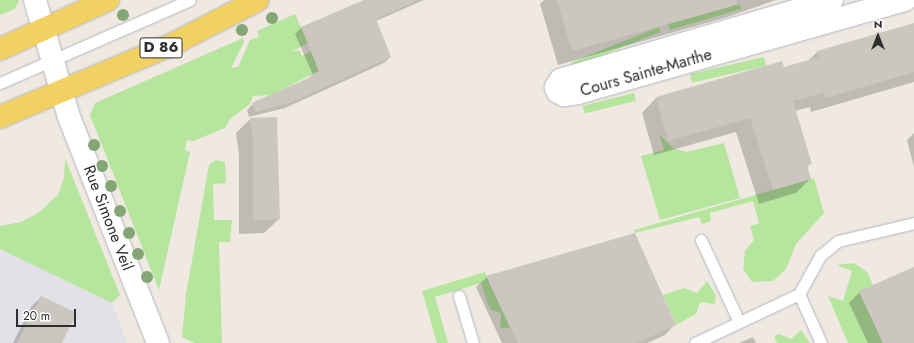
<!DOCTYPE html>
<style>
body{margin:0}
#map{position:relative;width:914px;height:343px;overflow:hidden;background:#efe9e1;font-family:Jost,sans-serif}
div>[style]{position:absolute}
.industrial>*{inset:0;background:#e3e1e8}
.green>*{inset:0;background:#b6e59e;transform-origin:0 0}
.shadow>*{inset:0;background:#0003}
.building>*{inset:0;background:#cbc7bf}
.roads{filter:drop-shadow(0 0 1px #b4b7c1) drop-shadow(0 0 1px #b4b7c1)}
.service>*{height:11px;margin:-5.5px;padding:0 5.5px;transform-origin:5.5px;border-radius:5.5px;background:#fff}
.minor>*{height:22px;margin:-11px;padding:0 11px;transform-origin:11px;border-radius:11px;background:#fff}
.primary>*{height:22px;margin:-11px;padding:0 11px;transform-origin:11px;border-radius:11px;background:#f2d163}
.trees>*{width:12px;height:12px;margin:-6px;border-radius:50%;background:#84a574}
span{translate:-50% -50%;white-space:nowrap;text-align:center;line-height:1.15;-webkit-text-stroke:3.5px #fff;paint-order:stroke}
.shield-label span{padding:1px 3px;background:#fff;border:1px solid;border-radius:3px;-webkit-text-stroke-width:0}
.shield-label{font-size:15px;color:#2e2e2e;font-weight:700}
.street-label{font-size:16px;color:#2e2e2e}
.north{position:absolute;left:858px;top:16px;width:40px;height:40px;-webkit-text-stroke:3px #fff;paint-order:stroke;rotate:0deg;font-size:11px;font-weight:700;line-height:16px;text-align:center;color:#2e2e2e}
.north::after{content:'';display:block;margin:auto;width:14px;height:18px;background:#2e2e2e;clip-path:polygon(50% 0,100% 100%,50% 72%,0 100%)}
.scale{position:absolute;left:16px;top:309px;width:60px;height:18px;box-sizing:border-box;border:2px solid #2e2e2e;border-top:0;padding-left:5px;font-size:12px;line-height:14px;white-space:nowrap;color:#2e2e2e;-webkit-text-stroke:3px #fff;paint-order:stroke}
</style>
<div id="map">
<div class="industrial">
<i style="clip-path:polygon(0 249px,112px 303px,127px 343px,0 343px)"></i>
</div>
<div class="green">
<i style="clip-path:polygon(0 0,19px 0,15px 9px,0 15px)"></i>
<i style="clip-path:polygon(740px 4px,741px 9px,670px 30px,668px 24px)"></i>
<i style="clip-path:polygon(295px 14px,308px 43px,291px 52px,299px 50px,302px 56px,311px 51px,319px 71px,271px 95px,253px 96px,250px 104px,230px 119px,225px 128px,193px 141px,187px 140px,185px 150px,190px 152px,159px 290px,90px 115px,95px 103px,243px 38px,244px 42px,231px 68px,238px 67px,250px 40px,259px 37px,257px 31px)"></i>
<i style="left:659px;top:27px;width:5px;height:95px;rotate:68deg"></i>
<i style="left:764px;top:57px;width:9px;height:76px;rotate:77deg"></i>
<i style="left:634px;top:93px;width:8px;height:53px;rotate:76deg"></i>
<i style="clip-path:polygon(659px 134px,673px 148px,686px 152px,724px 143px,740px 198px,660px 220px,641px 156px,664px 150px)"></i>
<i style="clip-path:polygon(65px 158px,120px 295px,112px 303px,0 249px,0 226px,21px 222px,38px 213px,58px 195px,64px 178px)"></i>
<i style="clip-path:polygon(216px 160px,225px 162px,226px 183px,213px 184px,214px 220px,232px 220px,230px 242px,219px 242px,222px 343px,194px 343px,182px 337px,186px 294px,209px 165px)"></i>
<i style="clip-path:polygon(814px 178px,824px 213px,796px 244px,786px 269px,773px 281px,752px 282px,743px 269px,745px 251px,754px 240px,750px 226px,759px 223px,753px 201px,710px 213px,711px 221px,702px 224px,699px 217px,635px 233px,634px 230px)"></i>
<i style="clip-path:polygon(854px 263px,867px 272px,873px 285px,859px 292px,883px 343px,848px 343px,828px 296px,843px 301px,852px 271px,836px 265px)"></i>
<i style="clip-path:polygon(485px 272px,510px 328px,500px 328px,501px 313px,491px 310px,488px 305px,481px 283px,435px 297px,448px 343px,437px 343px,422px 291px)"></i>
<i style="clip-path:polygon(707px 281px,716px 295px,715px 304px,700px 302px,696px 314px,676px 325px,663px 295px,684px 288px,697px 293px)"></i>
<i style="clip-path:polygon(801px 330px,810px 343px,777px 343px,774px 336px,779px 334px,791px 339px)"></i>
</div>
<div class="shadow">
<i style="clip-path:polygon(365px 0,424px 0,376px 21px,390px 57px,384px 63px,285px 108px,249px 117px,247px 110px,253px 104px,306px 81px,313px 75px,295px 34px,301px 28px)"></i>
<i style="clip-path:polygon(544px 0,776px 0,724px 18px,558px 65px,540px 4px)"></i>
<i style="clip-path:polygon(914px 29px,914px 82px,811px 112px,810px 107px,795px 111px,810px 164px,807px 167px,810px 179px,796px 193px,759px 204px,736px 132px,654px 155px,642px 113px,656px 98px,782px 63px,783px 69px,808px 61px,817px 52px)"></i>
<i style="clip-path:polygon(250px 119px,279px 219px,264px 233px,239px 234px,239px 155px,236px 133px)"></i>
<i style="clip-path:polygon(914px 133px,914px 167px,907px 140px)"></i>
<i style="clip-path:polygon(914px 268px,914px 343px,868px 343px,849px 303px,860px 292px)"></i>
<i style="clip-path:polygon(487px 277px,675px 324px,665px 335px,647px 343px,502px 343px,476px 287px)"></i>
<i style="clip-path:polygon(41px 297px,61px 343px,13px 343px,31px 307px)"></i>
<i style="clip-path:polygon(753px 337px,756px 343px,739px 343px)"></i>
</div>
<div class="building">
<i style="clip-path:polygon(364px 0,418px 0,376px 19px,391px 57px,292px 102px,255px 112px,252px 103px,311px 77px,310px 75px,319px 71px,301px 27px)"></i>
<i style="clip-path:polygon(557px 0,736px 0,736px 5px,572px 51px)"></i>
<i style="clip-path:polygon(914px 23px,914px 72px,826px 98px,824px 93px,793px 101px,812px 164px,807px 165px,811px 179px,773px 190px,750px 118px,668px 141px,656px 97px,782px 61px,784px 67px,819px 57px,817px 51px)"></i>
<i style="clip-path:polygon(277px 117px,280px 219px,253px 220px,253px 140px,250px 118px)"></i>
<i style="clip-path:polygon(635px 233px,676px 325px,637px 343px,518px 343px,486px 276px)"></i>
<i style="clip-path:polygon(914px 267px,914px 343px,883px 343px,859px 291px)"></i>
<i style="clip-path:polygon(41px 296px,77px 313px,62px 343px,17px 343px)"></i>
</div>
<div class="roads">
<div class="service">
<i style="left:0;top:83px;width:207px;rotate:-23.6deg"></i>
<i style="left:701px;top:240px;width:90px;rotate:65.1deg"></i>
<i style="left:799px;top:294px;width:54px;rotate:65.8deg"></i>
<i style="left:459px;top:296px;width:49px;rotate:73.4deg"></i>
<i style="left:695px;top:343px;width:115px;rotate:-25.2deg"></i>
<i style="left:799px;top:294px;width:43px;rotate:-61.1deg"></i>
<i style="left:820px;top:256px;width:23px;rotate:-40deg"></i>
<i style="left:838px;top:241px;width:78px;rotate:-13.3deg"></i>
</div>
<div class="minor">
<i style="left:35px;top:0;width:122px;rotate:73.8deg"></i>
<i style="left:69px;top:117px;width:243px;rotate:68.5deg"></i>
<i style="left:832px;top:0;width:283px;rotate:163.6deg"></i>
<i style="left:561px;top:80px;width:9px;rotate:126deg"></i>
<i style="left:556px;top:87px;width:5px;rotate:68deg"></i>
<i style="left:558px;top:92px;width:7px;rotate:27deg"></i>
<i style="left:564px;top:95px;width:14px;rotate:-8deg"></i>
<i style="left:578px;top:93px;width:340px;rotate:-15.9deg"></i>
</div>
<div class="primary">
<i style="left:0;top:49px;width:119px;rotate:-24.4deg"></i>
<i style="left:0;top:117px;width:190px;rotate:-22.9deg"></i>
<i style="left:175px;top:43px;width:93px;rotate:-27.4deg"></i>
</div>
</div>
<div class="trees">
<i style="left:123px;top:15px"></i>
<i style="left:272px;top:18px"></i>
<i style="left:242px;top:30px"></i>
<i style="left:94px;top:145px"></i>
<i style="left:102px;top:166px"></i>
<i style="left:111px;top:186px"></i>
<i style="left:120px;top:211px"></i>
<i style="left:129px;top:233px"></i>
<i style="left:138px;top:254px"></i>
<i style="left:147px;top:277px"></i>
</div>
<div class="shield-label">
<span style="left:161px;top:48px">D 86</span>
</div>
<div class="street-label">
<span style="left:646px;top:73px;rotate:-16deg">Cours Sainte-Marthe</span>
<span style="left:108px;top:218px;rotate:69deg">Rue Simone Veil</span>
</div>
<div class="north">N</div>
<div class="scale">20 m</div>
</div>
